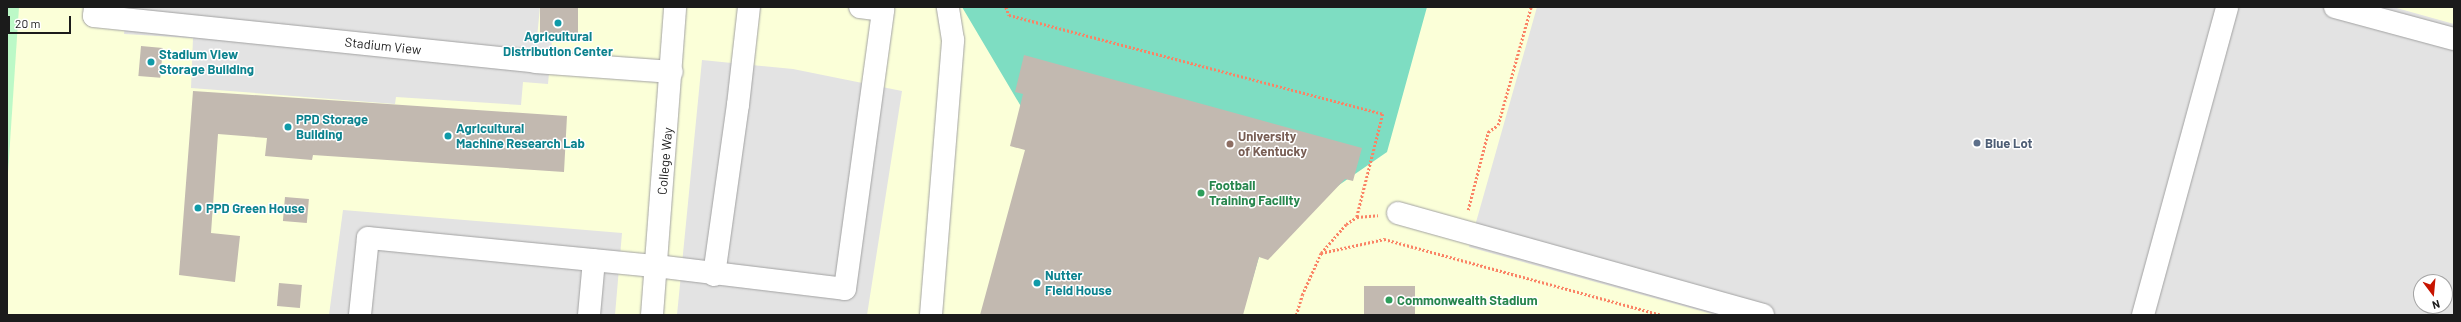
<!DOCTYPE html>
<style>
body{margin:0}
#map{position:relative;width:2461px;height:322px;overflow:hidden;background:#edeae1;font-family:Barlow,sans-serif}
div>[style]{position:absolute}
.education>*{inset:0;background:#fbffd8}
.park>*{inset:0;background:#bcf9c7}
.pitch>*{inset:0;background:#7eddc2}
.parking>*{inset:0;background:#e3e3e3}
.building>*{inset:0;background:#c2b9b0;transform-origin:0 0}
.path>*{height:2.5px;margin-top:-1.25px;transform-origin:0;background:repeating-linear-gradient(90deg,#fa8365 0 2px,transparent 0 4px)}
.roads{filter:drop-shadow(0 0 1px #a2a2a2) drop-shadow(0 0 1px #a2a2a2)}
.minor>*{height:22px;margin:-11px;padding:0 11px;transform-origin:11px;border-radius:11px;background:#fff}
.dots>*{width:11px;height:11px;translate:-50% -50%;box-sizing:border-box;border:2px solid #fff;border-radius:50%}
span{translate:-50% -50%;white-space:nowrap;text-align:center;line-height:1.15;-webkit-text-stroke:3px #fff;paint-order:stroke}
.culture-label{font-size:13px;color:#0d838f;font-weight:700}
.left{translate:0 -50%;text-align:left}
.street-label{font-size:13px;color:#1b1b1b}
.education-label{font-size:13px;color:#785e54;font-weight:700}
.service-label{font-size:13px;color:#4e5e75;font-weight:700}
.leisure-label{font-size:13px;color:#27864d;font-weight:700}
.frame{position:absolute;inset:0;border:8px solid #1b1b1b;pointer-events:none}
.north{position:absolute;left:2413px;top:274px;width:40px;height:40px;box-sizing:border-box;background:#fff;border:1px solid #a4a4a4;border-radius:50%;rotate:164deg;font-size:11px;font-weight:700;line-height:16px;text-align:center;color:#1b1b1b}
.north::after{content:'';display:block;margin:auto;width:14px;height:18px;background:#c71400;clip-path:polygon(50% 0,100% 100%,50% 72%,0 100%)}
.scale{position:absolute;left:8px;top:16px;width:63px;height:18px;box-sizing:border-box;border:2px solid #1b1b1b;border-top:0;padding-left:5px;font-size:12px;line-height:14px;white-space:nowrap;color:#1b1b1b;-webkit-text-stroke:3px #fff;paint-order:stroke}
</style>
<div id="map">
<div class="education">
<i style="clip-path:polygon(evenodd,7px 7px,2454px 7px,2454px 315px,7px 315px,7px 7px,2421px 282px,2445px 282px,2445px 306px,2421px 306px,2421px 282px)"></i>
</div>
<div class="park">
<i style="clip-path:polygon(7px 7px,19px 7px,7px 188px)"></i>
</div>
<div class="pitch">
<i style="clip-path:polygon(962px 7px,1427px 7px,1387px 152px,1265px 236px,1242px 315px,1032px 125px)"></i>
</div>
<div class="parking">
<i style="clip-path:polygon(127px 7px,540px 7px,537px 38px,552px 40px,548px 84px,523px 82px,521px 105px,396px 97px,395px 104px,191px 88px,193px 38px,124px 34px)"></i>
<i style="clip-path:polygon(evenodd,1537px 7px,2393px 7px,2454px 24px,2454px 315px,1716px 315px,1469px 247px,1537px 7px,2421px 282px,2445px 282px,2445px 306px,2421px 306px,2421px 282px)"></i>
<i style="clip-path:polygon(702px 60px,793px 69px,902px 91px,867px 315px,677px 315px)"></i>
<i style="clip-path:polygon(343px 210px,622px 233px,615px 315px,329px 315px)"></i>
</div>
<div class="building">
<i style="left:540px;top:7px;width:38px;height:31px"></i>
<i style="left:141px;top:46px;width:22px;height:30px;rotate:5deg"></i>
<i style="clip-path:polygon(1024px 55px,1362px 148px,1353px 181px,1345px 179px,1268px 260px,1259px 257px,1243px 315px,980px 315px,1025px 150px,1010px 146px,1023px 94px,1015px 92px)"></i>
<i style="clip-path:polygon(193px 91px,567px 116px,564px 172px,313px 155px,312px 160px,265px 156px,267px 138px,218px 134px,211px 233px,240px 236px,235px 282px,179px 275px)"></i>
<i style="left:285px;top:197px;width:24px;height:24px;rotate:5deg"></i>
<i style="left:279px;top:283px;width:23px;height:23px;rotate:5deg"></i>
<i style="left:1364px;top:286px;width:51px;height:29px"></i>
</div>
<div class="path">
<i style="left:1006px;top:7px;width:9px;rotate:69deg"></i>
<i style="left:1009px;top:15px;width:387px;rotate:14.8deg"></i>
<i style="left:1383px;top:114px;width:106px;rotate:104.2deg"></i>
<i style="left:1468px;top:210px;width:81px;rotate:-75.6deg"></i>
<i style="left:1488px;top:132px;width:12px;rotate:-35deg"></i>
<i style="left:1498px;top:125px;width:123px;rotate:-74.4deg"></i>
<i style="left:1321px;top:253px;width:65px;rotate:-12.5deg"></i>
<i style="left:1384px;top:239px;width:287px;rotate:15.3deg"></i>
<i style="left:1296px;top:315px;width:21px;rotate:-73deg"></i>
<i style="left:1302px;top:295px;width:46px;rotate:-65.7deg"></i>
<i style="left:1321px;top:253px;width:38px;rotate:-49deg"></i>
<i style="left:1346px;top:224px;width:13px;rotate:-32deg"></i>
<i style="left:1357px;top:217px;width:21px;rotate:-5deg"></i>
</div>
<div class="roads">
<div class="minor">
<i style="left:95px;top:7px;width:9px;rotate:96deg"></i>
<i style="left:94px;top:16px;width:444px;rotate:5.9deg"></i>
<i style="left:536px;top:62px;width:136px;rotate:4.2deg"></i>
<i style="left:2335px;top:7px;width:123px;rotate:15.1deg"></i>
<i style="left:1398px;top:213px;width:379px;rotate:15.6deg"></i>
<i style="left:714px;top:275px;width:172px;rotate:-82deg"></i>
<i style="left:738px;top:105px;width:99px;rotate:-83.6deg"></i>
<i style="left:360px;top:315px;width:77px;rotate:-84.1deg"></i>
<i style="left:368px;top:238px;width:289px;rotate:5.6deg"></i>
<i style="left:656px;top:266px;width:190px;rotate:6.9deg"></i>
<i style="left:845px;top:289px;width:282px;rotate:-82.2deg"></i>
<i style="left:883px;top:10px;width:23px;rotate:-173deg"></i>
<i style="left:589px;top:315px;width:55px;rotate:-84.8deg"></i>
<i style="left:652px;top:315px;width:309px;rotate:-85.7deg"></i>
<i style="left:931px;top:315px;width:276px;rotate:-85.4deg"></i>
<i style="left:953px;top:40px;width:33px;rotate:-99deg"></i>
<i style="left:2143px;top:315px;width:319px;rotate:-74.7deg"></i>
</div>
</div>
<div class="dots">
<i style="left:558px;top:23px;background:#0f9aa8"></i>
<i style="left:151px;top:62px;background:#0f9aa8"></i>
<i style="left:288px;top:127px;background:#0f9aa8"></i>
<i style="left:448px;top:136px;background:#0f9aa8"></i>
<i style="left:1977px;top:143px;background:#5c6f8a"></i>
<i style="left:1230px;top:144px;background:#8d6e63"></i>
<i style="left:1201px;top:193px;background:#2e9e5b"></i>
<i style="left:198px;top:208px;background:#0f9aa8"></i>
<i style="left:1037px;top:283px;background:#0f9aa8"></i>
<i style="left:1389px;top:300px;background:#2e9e5b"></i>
</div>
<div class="culture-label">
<span style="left:558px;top:44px">Agricultural<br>Distribution Center</span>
<span class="left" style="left:159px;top:62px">Stadium View<br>Storage Building</span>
<span class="left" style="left:296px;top:127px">PPD Storage<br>Building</span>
<span class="left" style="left:456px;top:136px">Agricultural<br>Machine Research Lab</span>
<span class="left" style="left:206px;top:208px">PPD Green House</span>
<span class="left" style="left:1045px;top:283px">Nutter<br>Field House</span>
</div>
<div class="street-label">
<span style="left:383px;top:46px;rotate:6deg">Stadium View</span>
<span style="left:665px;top:161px;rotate:-85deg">College Way</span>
</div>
<div class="education-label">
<span class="left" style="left:1238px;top:144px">University<br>of Kentucky</span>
</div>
<div class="service-label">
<span class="left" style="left:1985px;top:143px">Blue Lot</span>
</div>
<div class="leisure-label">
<span class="left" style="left:1209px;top:193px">Football<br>Training Facility</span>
<span class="left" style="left:1397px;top:300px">Commonwealth Stadium</span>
</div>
<div class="frame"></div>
<div class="north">N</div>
<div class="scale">20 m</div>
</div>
